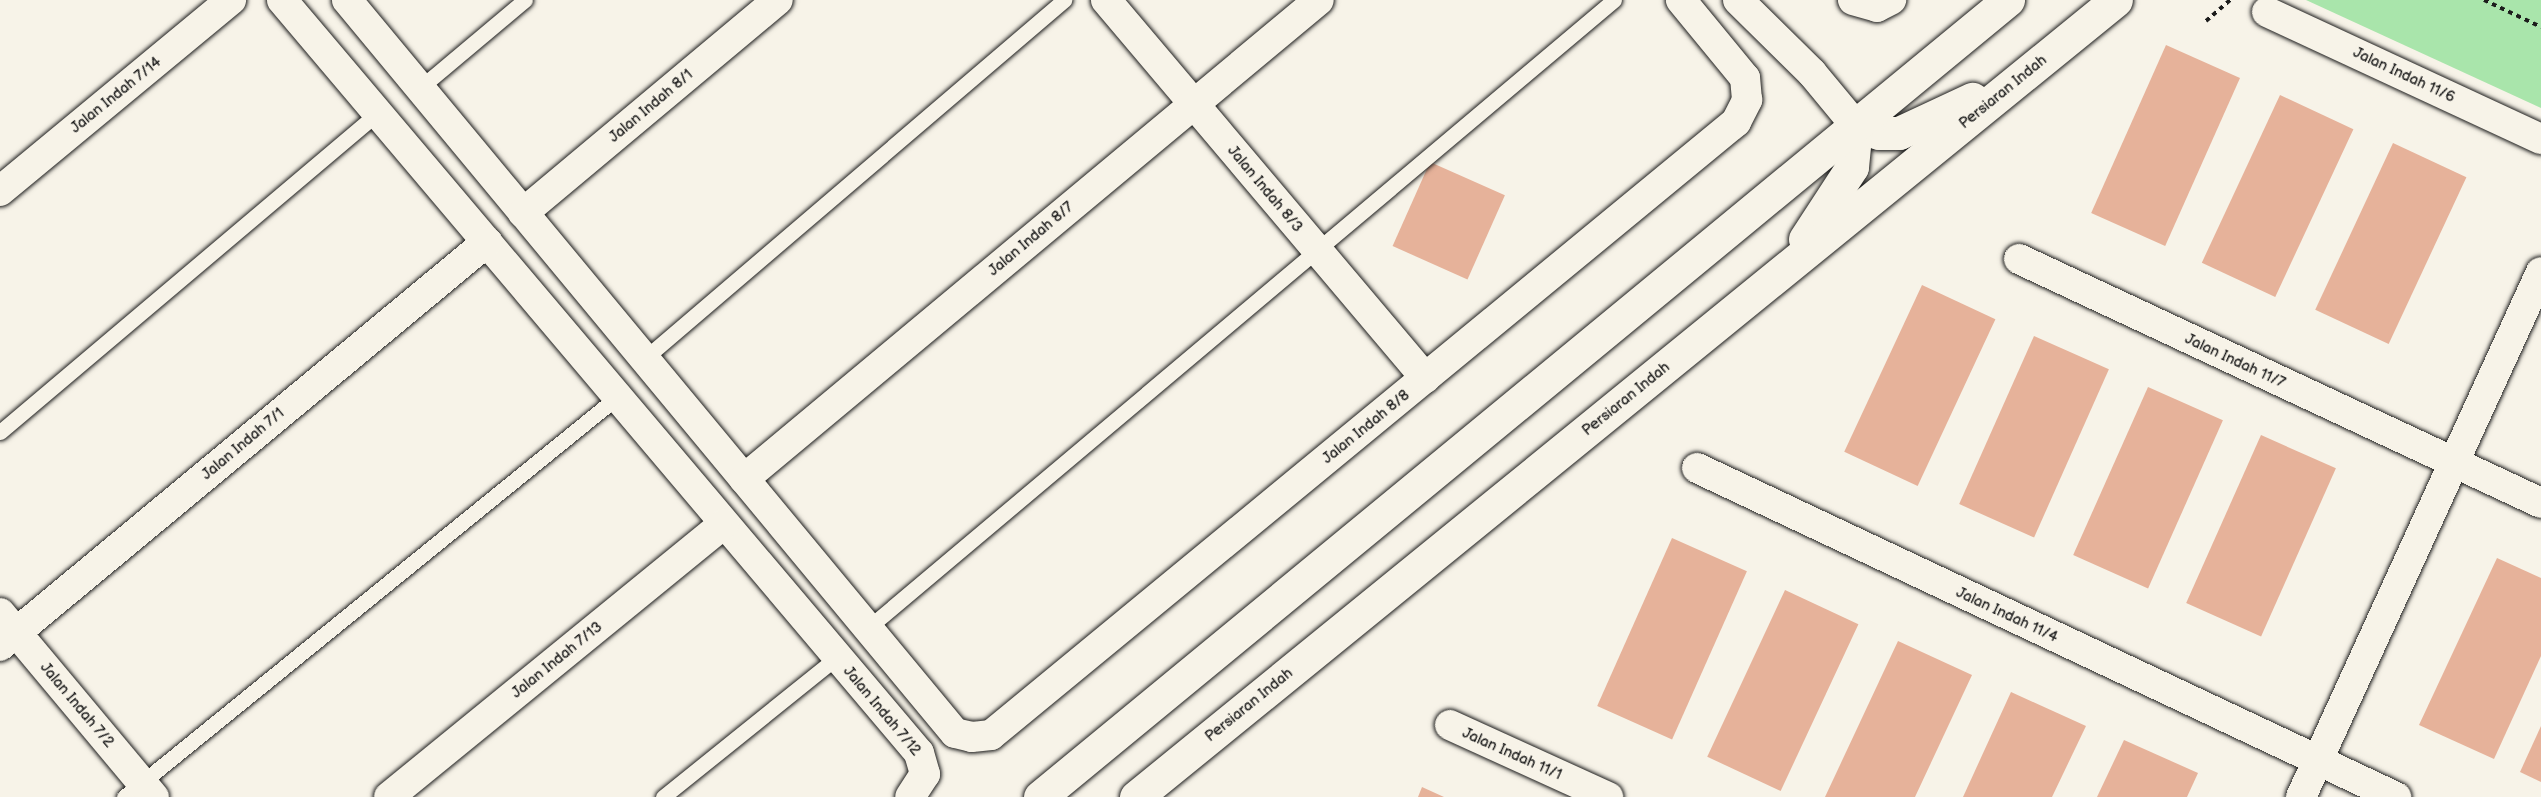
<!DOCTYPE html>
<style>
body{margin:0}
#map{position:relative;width:2541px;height:797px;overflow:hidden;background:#f7f3e8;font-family:"Balsamiq Sans",sans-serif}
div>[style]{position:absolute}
.green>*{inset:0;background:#a9e5ab}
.building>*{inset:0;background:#e6b29a;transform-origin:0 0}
.path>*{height:4px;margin-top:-2px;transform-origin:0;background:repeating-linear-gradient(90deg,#1c1c1c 0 4.5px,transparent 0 9px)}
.roads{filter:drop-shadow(0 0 2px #1c1c1c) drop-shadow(0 0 2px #1c1c1c)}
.lane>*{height:15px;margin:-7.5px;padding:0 7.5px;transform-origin:7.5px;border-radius:7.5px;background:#f7f3e8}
.street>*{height:30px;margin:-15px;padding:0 15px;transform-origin:15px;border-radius:15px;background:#f7f3e8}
.secondary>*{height:33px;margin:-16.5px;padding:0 16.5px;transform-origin:16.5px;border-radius:16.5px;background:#f7f3e8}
span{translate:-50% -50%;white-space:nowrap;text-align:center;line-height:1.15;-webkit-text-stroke:5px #f7f3e8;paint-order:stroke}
.street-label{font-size:15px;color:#1c1c1c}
</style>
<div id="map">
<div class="green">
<i style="clip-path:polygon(2306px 0,2541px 0,2541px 108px)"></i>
</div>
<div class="building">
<i style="left:2166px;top:45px;width:81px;height:184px;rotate:24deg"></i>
<i style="left:2280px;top:95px;width:81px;height:185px;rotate:25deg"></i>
<i style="left:2393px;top:143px;width:81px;height:184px;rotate:25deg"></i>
<i style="left:1430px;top:162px;width:82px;height:92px;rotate:24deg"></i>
<i style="left:1922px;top:285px;width:81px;height:184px;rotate:25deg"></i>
<i style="left:2034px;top:336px;width:82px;height:184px;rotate:24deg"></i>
<i style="left:2148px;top:387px;width:82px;height:184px;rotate:24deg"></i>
<i style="left:2261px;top:435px;width:82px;height:184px;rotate:24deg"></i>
<i style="left:1672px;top:538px;width:82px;height:184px;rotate:24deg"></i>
<i style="clip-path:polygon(2497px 558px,2541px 578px,2541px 656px,2494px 759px,2419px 725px)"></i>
<i style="left:1785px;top:590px;width:81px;height:184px;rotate:25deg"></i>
<i style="clip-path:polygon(1898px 641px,1972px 675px,1915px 797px,1825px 797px)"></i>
<i style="clip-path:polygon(2011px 692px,2086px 726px,2052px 797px,1963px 797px)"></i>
<i style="clip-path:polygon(2541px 726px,2541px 782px,2520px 772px)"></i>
<i style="clip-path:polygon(2124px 740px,2198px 773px,2187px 797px,2097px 797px)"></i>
<i style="clip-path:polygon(1422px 787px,1444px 797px,1418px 797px)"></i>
</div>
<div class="path">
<i style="left:2484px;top:0;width:63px;rotate:25.3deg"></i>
<i style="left:2206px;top:21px;width:32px;rotate:-41deg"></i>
</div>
<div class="roads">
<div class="lane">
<i style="left:420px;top:88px;width:137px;rotate:-40deg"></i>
<i style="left:644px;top:359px;width:553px;rotate:-40.52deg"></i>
<i style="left:0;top:432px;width:495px;rotate:-40.2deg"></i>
<i style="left:868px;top:628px;width:975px;rotate:-40.09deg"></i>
<i style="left:124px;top:797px;width:635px;rotate:-39.05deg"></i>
<i style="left:663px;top:797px;width:223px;rotate:-38.8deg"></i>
</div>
<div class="street">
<i style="left:282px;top:0;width:986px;rotate:49.77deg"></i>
<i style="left:919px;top:753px;width:22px;rotate:74deg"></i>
<i style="left:925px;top:774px;width:27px;rotate:123deg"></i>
<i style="left:347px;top:0;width:952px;rotate:50.33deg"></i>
<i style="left:955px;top:733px;width:17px;rotate:13deg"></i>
<i style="left:972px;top:737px;width:19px;rotate:-6deg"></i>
<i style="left:991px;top:735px;width:965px;rotate:-39.45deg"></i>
<i style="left:1736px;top:122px;width:25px;rotate:-63deg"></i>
<i style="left:1747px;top:100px;width:22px;rotate:-95deg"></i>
<i style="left:1745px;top:78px;width:101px;rotate:-129.4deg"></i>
<i style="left:1106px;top:0;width:495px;rotate:49.8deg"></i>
<i style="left:1738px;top:0;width:104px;rotate:44.6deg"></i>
<i style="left:1812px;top:73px;width:69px;rotate:50.3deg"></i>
<i style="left:1853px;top:0;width:25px;rotate:16deg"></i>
<i style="left:1877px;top:7px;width:16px;rotate:-27deg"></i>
<i style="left:2267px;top:12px;width:302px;rotate:24.9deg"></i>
<i style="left:0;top:191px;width:300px;rotate:-39.6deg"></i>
<i style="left:523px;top:213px;width:332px;rotate:-39.9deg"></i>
<i style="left:2019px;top:259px;width:576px;rotate:25.05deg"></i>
<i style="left:1697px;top:468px;width:773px;rotate:25.21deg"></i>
<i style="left:744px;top:479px;width:748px;rotate:-39.8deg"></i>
<i style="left:0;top:613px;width:240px;rotate:50.1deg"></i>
<i style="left:0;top:646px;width:633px;rotate:-39.68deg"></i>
<i style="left:1450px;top:725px;width:174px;rotate:24.5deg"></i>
<i style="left:389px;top:797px;width:432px;rotate:-39.2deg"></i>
<i style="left:2301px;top:797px;width:577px;rotate:-65.43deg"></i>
</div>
<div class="secondary">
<i style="left:1856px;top:126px;width:24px;rotate:17deg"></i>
<i style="left:1879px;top:133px;width:20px"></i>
<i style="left:1899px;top:133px;width:81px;rotate:-25deg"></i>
<i style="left:1805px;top:239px;width:86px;rotate:-56.9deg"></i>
<i style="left:1852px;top:167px;width:41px;rotate:-84.4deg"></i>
<i style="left:1040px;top:797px;width:1254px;rotate:-39.47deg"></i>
<i style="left:1136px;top:797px;width:1263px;rotate:-39.12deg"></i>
</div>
</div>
<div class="street-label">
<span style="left:2404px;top:75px;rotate:25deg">Jalan Indah 11/6</span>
<span style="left:2003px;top:92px;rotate:-39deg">Persiaran Indah</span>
<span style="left:116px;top:95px;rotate:-39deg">Jalan Indah 7/14</span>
<span style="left:651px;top:106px;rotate:-40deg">Jalan Indah 8/1</span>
<span style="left:1265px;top:189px;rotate:50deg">Jalan Indah 8/3</span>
<span style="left:1031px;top:239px;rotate:-40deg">Jalan Indah 8/7</span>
<span style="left:2235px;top:361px;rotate:25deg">Jalan Indah 11/7</span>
<span style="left:1626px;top:399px;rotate:-39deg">Persiaran Indah</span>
<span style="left:1366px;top:427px;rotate:-39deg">Jalan Indah 8/8</span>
<span style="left:243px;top:444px;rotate:-40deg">Jalan Indah 7/1</span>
<span style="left:2007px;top:615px;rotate:25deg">Jalan Indah 11/4</span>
<span style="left:557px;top:660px;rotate:-39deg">Jalan Indah 7/13</span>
<span style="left:77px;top:705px;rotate:50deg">Jalan Indah 7/2</span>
<span style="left:1249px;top:705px;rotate:-39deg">Persiaran Indah</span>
<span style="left:882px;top:711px;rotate:50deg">Jalan Indah 7/12</span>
<span style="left:1512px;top:754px;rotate:24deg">Jalan Indah 11/1</span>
</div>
</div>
